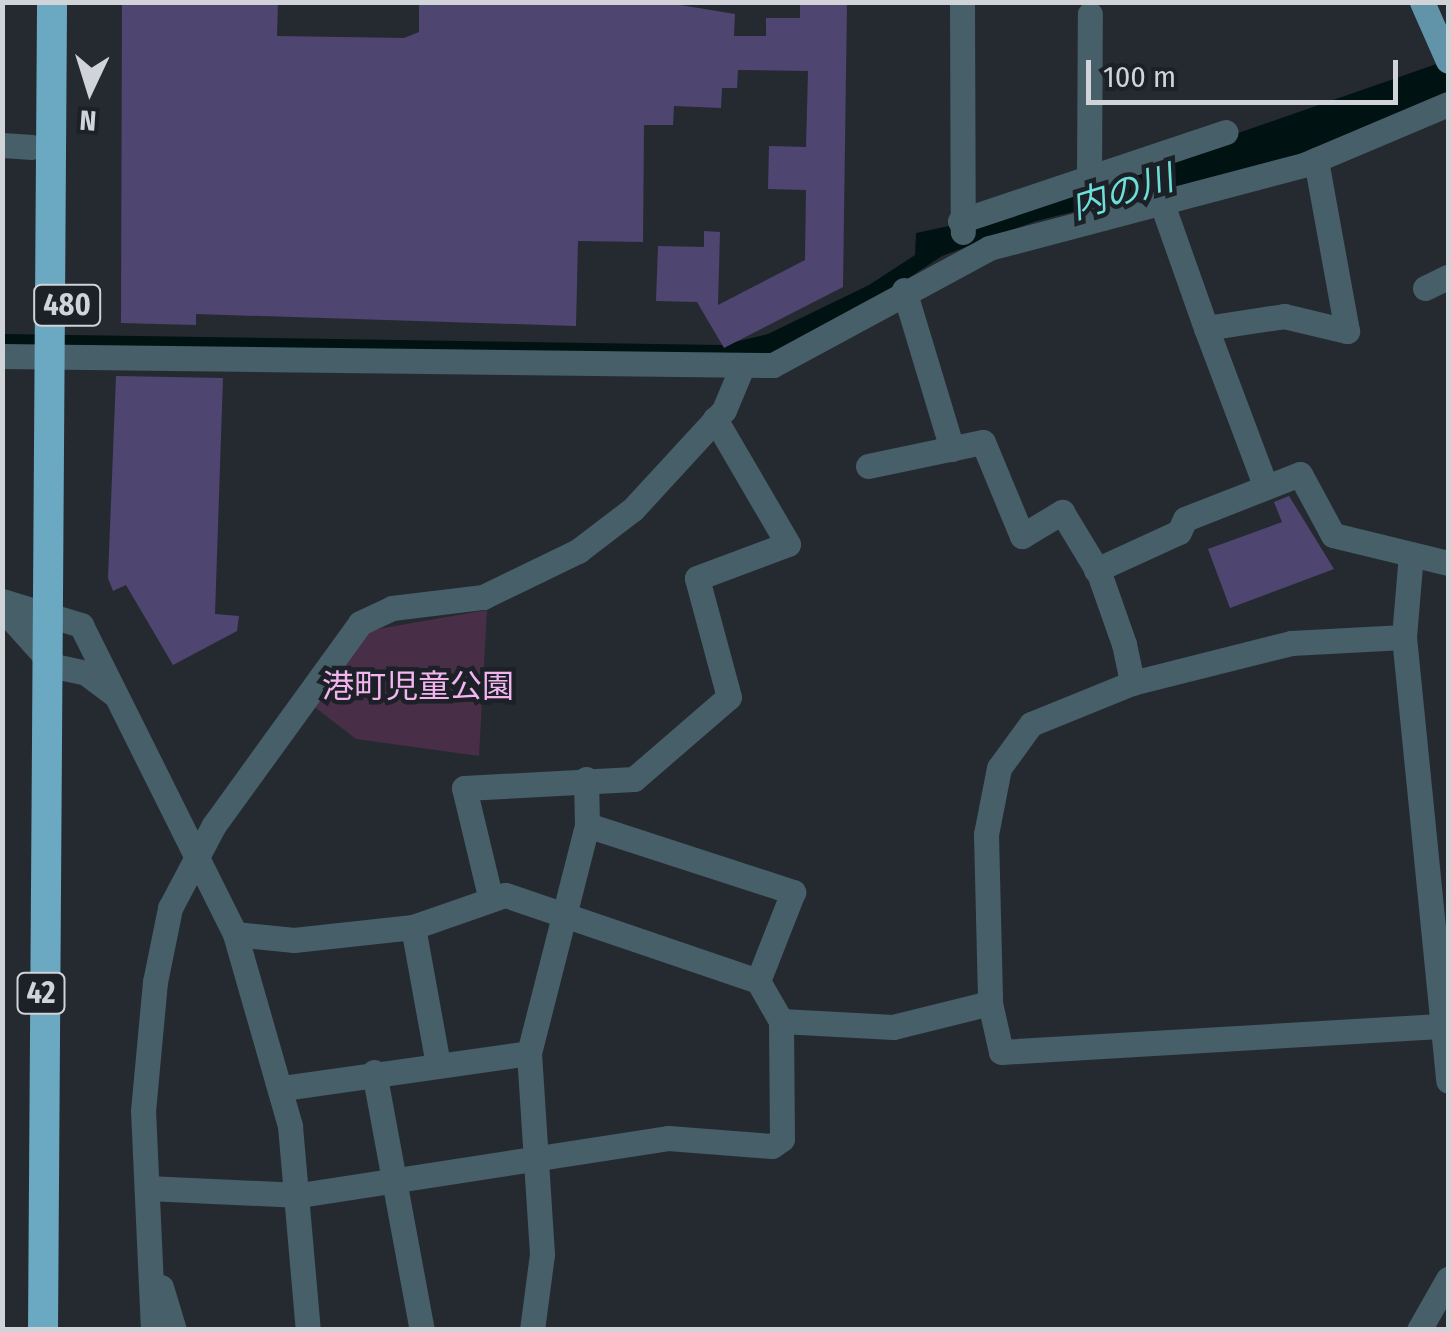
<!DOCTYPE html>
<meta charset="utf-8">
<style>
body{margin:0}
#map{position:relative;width:1451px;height:1332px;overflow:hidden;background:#252a31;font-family:"Fira Sans Condensed","Noto Sans JP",sans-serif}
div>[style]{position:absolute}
.green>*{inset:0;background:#482e47}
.water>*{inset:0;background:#001211}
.building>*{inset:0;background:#4f4571}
.minor>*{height:25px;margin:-12.5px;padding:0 12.5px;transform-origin:12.5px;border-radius:12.5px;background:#475f69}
.major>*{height:25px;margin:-12.5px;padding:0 12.5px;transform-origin:12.5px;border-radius:12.5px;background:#6194a9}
.highway>*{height:30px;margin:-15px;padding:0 15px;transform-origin:15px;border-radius:15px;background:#6ba9c2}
span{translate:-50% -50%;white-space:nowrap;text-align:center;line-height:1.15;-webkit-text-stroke:9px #1c2027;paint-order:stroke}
.shield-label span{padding:2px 8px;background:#1c2027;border:2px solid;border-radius:8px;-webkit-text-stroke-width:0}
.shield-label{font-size:30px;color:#d0d3d7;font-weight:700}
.park-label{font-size:32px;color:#f2b5f0}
.water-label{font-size:35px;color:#6dded8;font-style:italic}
.frame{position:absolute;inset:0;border:5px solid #d0d3d7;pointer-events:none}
.north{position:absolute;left:40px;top:40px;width:100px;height:100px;-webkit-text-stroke:8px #1c2027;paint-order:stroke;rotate:184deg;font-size:28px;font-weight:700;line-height:40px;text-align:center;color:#d0d3d7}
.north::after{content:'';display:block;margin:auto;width:35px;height:45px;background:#d0d3d7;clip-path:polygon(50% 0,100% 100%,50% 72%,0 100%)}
.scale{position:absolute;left:1086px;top:60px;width:312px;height:45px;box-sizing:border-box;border:5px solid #d0d3d7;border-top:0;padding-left:12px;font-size:30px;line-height:35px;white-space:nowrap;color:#d0d3d7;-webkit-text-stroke:8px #1c2027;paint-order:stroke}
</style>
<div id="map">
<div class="green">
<i style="clip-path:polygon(487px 610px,479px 756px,356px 739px,308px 702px,372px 630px)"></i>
</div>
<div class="water">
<i style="clip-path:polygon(1448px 60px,1448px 92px,1307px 154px,1036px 221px,942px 256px,804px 347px,752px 356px,3px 350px,3px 334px,722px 345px,768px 334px,869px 285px,915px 255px,916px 233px,1005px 214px)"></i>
</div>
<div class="building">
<i style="clip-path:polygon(122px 2px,278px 2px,277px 36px,404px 38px,419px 32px,419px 2px,662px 2px,735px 14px,734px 36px,766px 36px,766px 18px,800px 18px,800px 2px,847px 2px,843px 287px,724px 348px,697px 302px,656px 301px,658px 246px,704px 247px,704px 231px,720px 232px,718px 305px,805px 260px,806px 190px,768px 189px,769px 146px,806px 147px,808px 71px,738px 70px,737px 88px,722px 88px,721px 108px,674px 106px,673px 125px,644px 125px,643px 242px,578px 241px,576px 326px,196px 314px,196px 325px,121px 323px)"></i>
<i style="clip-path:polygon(116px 376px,223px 378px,215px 614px,239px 616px,237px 631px,173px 665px,126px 585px,113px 591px,108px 578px)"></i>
<i style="clip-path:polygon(1289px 496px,1334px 569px,1230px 608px,1208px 549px,1282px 522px,1274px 502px)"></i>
</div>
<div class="minor">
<i style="left:962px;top:2px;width:230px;rotate:89.8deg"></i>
<i style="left:2px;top:145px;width:30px;rotate:4deg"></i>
<i style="left:1089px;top:179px;width:165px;rotate:-89.7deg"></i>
<i style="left:1161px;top:201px;width:135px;rotate:70.5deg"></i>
<i style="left:1206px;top:328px;width:79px;rotate:-8.7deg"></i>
<i style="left:1284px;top:316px;width:65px;rotate:13.4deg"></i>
<i style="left:1347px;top:331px;width:174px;rotate:-100.3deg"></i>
<i style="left:960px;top:221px;width:280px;rotate:-18.5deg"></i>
<i style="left:1425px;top:288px;width:25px;rotate:-26deg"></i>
<i style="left:904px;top:290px;width:166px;rotate:73.2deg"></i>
<i style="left:1206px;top:328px;width:165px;rotate:69.4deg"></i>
<i style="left:2px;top:356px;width:771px;rotate:0.67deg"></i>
<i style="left:773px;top:365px;width:246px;rotate:-28.4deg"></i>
<i style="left:989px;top:248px;width:328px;rotate:-14.8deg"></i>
<i style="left:1306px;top:164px;width:154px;rotate:-22.9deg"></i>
<i style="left:868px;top:466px;width:117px;rotate:-11.8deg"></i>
<i style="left:983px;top:442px;width:102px;rotate:67.5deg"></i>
<i style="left:1022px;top:536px;width:47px;rotate:-31deg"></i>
<i style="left:1062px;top:512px;width:71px;rotate:58.8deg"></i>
<i style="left:1099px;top:573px;width:75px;rotate:70.6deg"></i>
<i style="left:1124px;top:644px;width:40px;rotate:78deg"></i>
<i style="left:1132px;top:683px;width:109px;rotate:157.9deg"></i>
<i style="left:1031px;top:724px;width:54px;rotate:126deg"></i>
<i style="left:999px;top:768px;width:67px;rotate:101.1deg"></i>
<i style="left:986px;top:834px;width:169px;rotate:88.6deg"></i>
<i style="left:1096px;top:570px;width:91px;rotate:-24.6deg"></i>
<i style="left:1179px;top:532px;width:14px;rotate:-65deg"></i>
<i style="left:1185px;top:519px;width:123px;rotate:-21.4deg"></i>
<i style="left:1300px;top:474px;width:69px;rotate:61.6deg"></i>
<i style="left:1333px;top:535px;width:118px;rotate:13.7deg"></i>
<i style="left:2px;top:601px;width:83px;rotate:16.9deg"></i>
<i style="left:81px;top:625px;width:345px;rotate:63.5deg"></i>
<i style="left:235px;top:934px;width:200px;rotate:74deg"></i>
<i style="left:290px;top:1126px;width:205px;rotate:85deg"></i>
<i style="left:2px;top:608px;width:78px;rotate:48.1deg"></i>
<i style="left:54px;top:666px;width:33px;rotate:12deg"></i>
<i style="left:86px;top:673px;width:35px;rotate:37deg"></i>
<i style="left:1404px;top:637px;width:83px;rotate:-85.2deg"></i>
<i style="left:1132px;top:683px;width:164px;rotate:-14.1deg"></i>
<i style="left:1291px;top:643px;width:113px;rotate:-3deg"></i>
<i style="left:1404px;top:637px;width:446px;rotate:84.3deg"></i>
<i style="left:587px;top:825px;width:217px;rotate:18deg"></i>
<i style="left:793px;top:892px;width:96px;rotate:111.5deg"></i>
<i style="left:490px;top:896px;width:111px;rotate:-103.5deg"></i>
<i style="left:464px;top:788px;width:170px;rotate:-3deg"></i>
<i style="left:634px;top:779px;width:125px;rotate:-40.8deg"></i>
<i style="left:729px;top:697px;width:123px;rotate:-105.1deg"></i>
<i style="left:697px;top:578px;width:97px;rotate:-20.5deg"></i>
<i style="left:788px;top:544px;width:145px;rotate:-120.3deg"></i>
<i style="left:413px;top:927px;width:134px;rotate:79.7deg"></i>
<i style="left:781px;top:1021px;width:112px;rotate:3.1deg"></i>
<i style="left:893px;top:1027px;width:100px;rotate:-13.9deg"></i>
<i style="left:990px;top:1003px;width:50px;rotate:77.3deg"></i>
<i style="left:1001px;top:1052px;width:444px;rotate:-3.4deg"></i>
<i style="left:374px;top:1072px;width:262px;rotate:79.5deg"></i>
<i style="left:283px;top:1088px;width:248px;rotate:-8.1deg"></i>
<i style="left:147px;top:1188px;width:153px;rotate:2.6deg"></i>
<i style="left:300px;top:1195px;width:372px;rotate:-8.8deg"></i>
<i style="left:668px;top:1138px;width:104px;rotate:4.4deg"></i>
<i style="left:772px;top:1146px;width:12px;rotate:-35deg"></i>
<i style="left:782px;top:1139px;width:118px;rotate:-90.5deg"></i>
<i style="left:781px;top:1021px;width:46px;rotate:-119.9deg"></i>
<i style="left:758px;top:981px;width:267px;rotate:-161.2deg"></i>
<i style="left:505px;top:895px;width:97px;rotate:160.8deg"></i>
<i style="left:413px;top:927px;width:120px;rotate:173.8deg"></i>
<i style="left:294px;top:940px;width:59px;rotate:-174.2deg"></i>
<i style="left:161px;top:1287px;width:45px;rotate:73.2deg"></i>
<i style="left:153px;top:1330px;width:219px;rotate:-92.6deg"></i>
<i style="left:143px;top:1111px;width:130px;rotate:-84.7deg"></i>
<i style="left:155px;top:982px;width:76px;rotate:-78.5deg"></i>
<i style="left:170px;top:908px;width:94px;rotate:-62.1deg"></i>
<i style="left:214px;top:825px;width:249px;rotate:-54.1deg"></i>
<i style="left:360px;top:623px;width:35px;rotate:-25deg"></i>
<i style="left:392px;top:608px;width:92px;rotate:-6.9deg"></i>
<i style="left:483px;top:597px;width:106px;rotate:-25.8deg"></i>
<i style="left:578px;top:551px;width:69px;rotate:-37.4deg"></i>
<i style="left:633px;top:509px;width:134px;rotate:-47.4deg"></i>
<i style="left:724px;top:410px;width:47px;rotate:-67.3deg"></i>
<i style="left:532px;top:1330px;width:77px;rotate:-82.5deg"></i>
<i style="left:542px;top:1254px;width:201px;rotate:-93.7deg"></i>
<i style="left:529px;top:1053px;width:235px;rotate:-75.7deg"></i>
<i style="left:587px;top:825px;width:46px;rotate:-91.2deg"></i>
<i style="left:1419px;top:1330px;width:59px;rotate:-60.4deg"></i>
</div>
<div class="major">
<i style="left:1422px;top:2px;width:64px;rotate:66.2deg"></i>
</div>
<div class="highway">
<i style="left:43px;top:1330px;width:1328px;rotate:-89.61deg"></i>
</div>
<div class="shield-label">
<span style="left:67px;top:305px">480</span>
<span style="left:41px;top:993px">42</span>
</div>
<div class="park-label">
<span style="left:418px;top:686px">港町児童公園</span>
</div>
<div class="water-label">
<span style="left:1122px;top:192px;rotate:-17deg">内の川</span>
</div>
<div class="frame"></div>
<div class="north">N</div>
<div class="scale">100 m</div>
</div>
